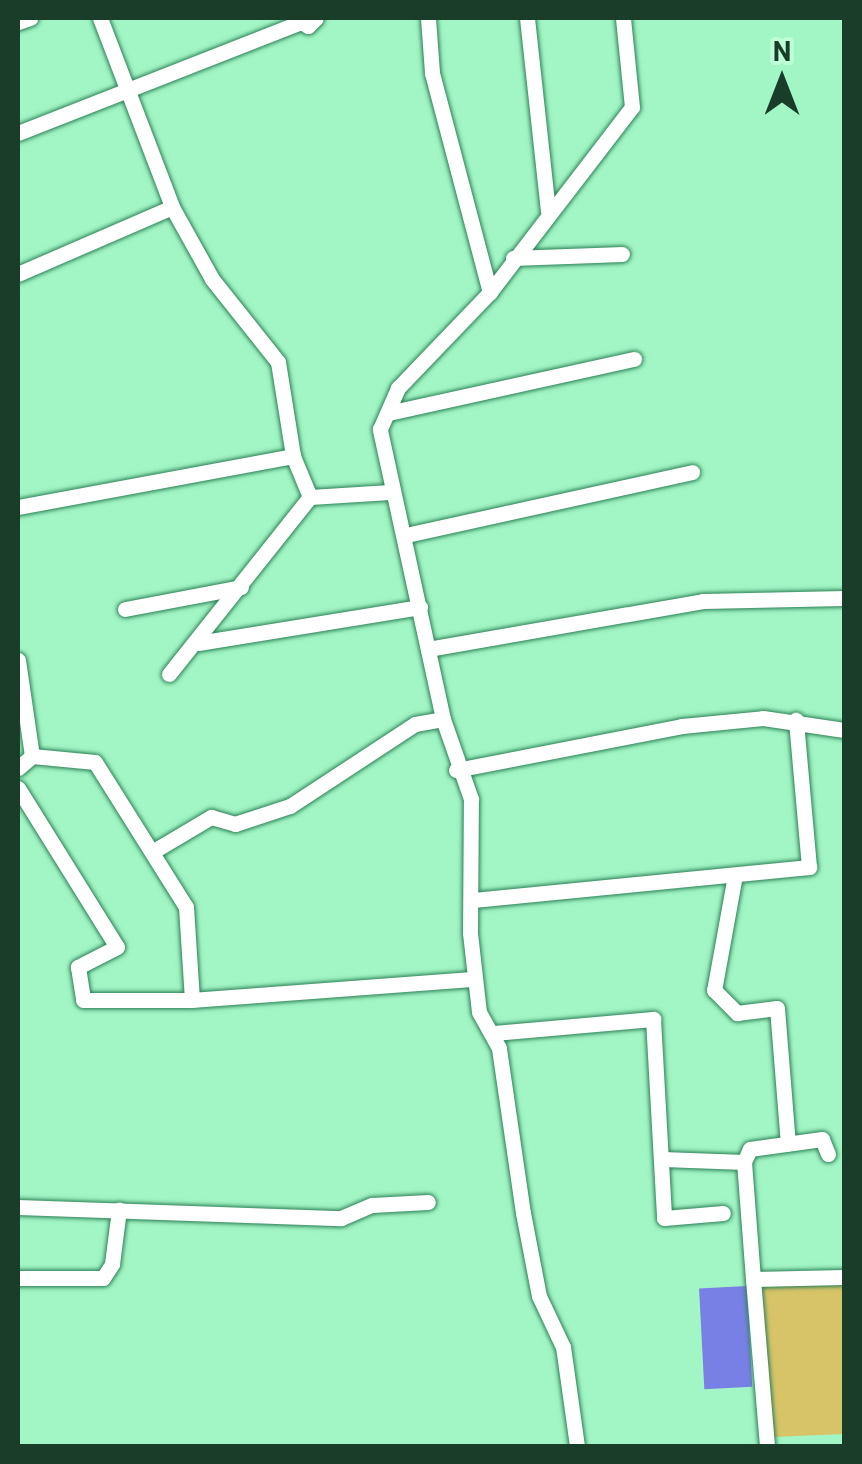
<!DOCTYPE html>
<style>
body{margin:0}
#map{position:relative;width:862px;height:1464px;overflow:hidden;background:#a2f5c5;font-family:Barlow,sans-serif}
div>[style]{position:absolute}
.green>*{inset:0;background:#d8c468}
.water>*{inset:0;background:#7880e5;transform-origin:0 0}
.roads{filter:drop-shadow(0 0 2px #2c8156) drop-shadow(0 0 2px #2c8156)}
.minor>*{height:15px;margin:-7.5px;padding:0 7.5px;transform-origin:7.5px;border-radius:7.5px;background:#fff}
span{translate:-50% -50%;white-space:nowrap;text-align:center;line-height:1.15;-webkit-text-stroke:8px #bdfed7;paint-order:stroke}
.frame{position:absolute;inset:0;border:20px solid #1a3d2a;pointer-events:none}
.north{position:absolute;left:732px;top:30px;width:100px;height:100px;-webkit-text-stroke:8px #bdfed7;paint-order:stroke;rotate:0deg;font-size:28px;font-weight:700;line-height:40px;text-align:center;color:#1a3d2a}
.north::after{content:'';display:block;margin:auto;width:35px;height:45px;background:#1a3d2a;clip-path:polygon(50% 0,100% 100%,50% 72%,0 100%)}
</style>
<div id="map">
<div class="green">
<i style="clip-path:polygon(844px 1280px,844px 1434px,773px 1437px,759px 1284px)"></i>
</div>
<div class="water">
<i style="left:747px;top:1286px;width:101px;height:48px;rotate:87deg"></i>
</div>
<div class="roads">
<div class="minor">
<i style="left:100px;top:18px;width:202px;rotate:69.1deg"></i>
<i style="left:172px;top:207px;width:82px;rotate:60.9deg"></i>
<i style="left:212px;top:279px;width:106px;rotate:51.5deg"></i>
<i style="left:278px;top:362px;width:95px;rotate:80.9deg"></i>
<i style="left:293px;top:456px;width:44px;rotate:67.5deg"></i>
<i style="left:310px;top:497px;width:80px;rotate:-3.6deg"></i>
<i style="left:428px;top:18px;width:55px;rotate:85.8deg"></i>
<i style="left:432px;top:73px;width:227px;rotate:75.2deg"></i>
<i style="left:527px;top:18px;width:194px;rotate:83.8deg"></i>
<i style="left:18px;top:22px;width:13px;rotate:-18deg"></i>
<i style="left:18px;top:133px;width:304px;rotate:-21.4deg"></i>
<i style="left:301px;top:22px;width:8px;rotate:30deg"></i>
<i style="left:308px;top:26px;width:11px;rotate:-45deg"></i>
<i style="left:513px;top:258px;width:109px;rotate:-2.1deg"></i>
<i style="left:18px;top:274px;width:168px;rotate:-23.5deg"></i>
<i style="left:388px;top:413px;width:252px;rotate:-12.4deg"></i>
<i style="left:18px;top:507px;width:280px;rotate:-10.5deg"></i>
<i style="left:406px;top:535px;width:293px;rotate:-12.4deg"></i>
<i style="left:125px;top:609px;width:118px;rotate:-10.7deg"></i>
<i style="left:198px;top:643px;width:225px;rotate:-9.2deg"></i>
<i style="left:428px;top:649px;width:279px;rotate:-9.9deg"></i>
<i style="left:703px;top:601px;width:141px;rotate:-1.2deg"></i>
<i style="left:18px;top:660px;width:97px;rotate:81.7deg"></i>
<i style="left:32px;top:756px;width:18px;rotate:139deg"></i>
<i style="left:169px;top:674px;width:226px;rotate:-51.5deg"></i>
<i style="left:32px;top:756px;width:63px;rotate:5.4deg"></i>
<i style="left:95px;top:762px;width:171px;rotate:57.9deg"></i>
<i style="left:186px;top:907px;width:93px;rotate:86.3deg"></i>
<i style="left:456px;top:770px;width:230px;rotate:-11deg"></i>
<i style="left:682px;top:726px;width:81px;rotate:-5.6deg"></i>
<i style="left:763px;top:718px;width:82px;rotate:8.4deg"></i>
<i style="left:18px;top:788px;width:187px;rotate:58.1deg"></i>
<i style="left:117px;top:947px;width:44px;rotate:152.9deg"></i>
<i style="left:78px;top:967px;width:33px;rotate:81deg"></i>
<i style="left:83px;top:1000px;width:109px"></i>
<i style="left:192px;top:1000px;width:283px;rotate:-4.3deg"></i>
<i style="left:152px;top:852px;width:69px;rotate:-30.7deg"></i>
<i style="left:211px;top:817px;width:25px;rotate:16deg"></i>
<i style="left:235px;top:824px;width:58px;rotate:-18.1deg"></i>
<i style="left:290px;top:806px;width:149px;rotate:-33.3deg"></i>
<i style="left:415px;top:724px;width:28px;rotate:-10deg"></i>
<i style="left:735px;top:875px;width:117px;rotate:100.3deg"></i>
<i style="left:714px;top:990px;width:33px;rotate:45deg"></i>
<i style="left:737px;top:1013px;width:40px;rotate:-7.1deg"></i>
<i style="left:777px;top:1008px;width:136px;rotate:85.4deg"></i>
<i style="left:473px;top:900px;width:338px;rotate:-5.6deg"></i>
<i style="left:809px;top:867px;width:148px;rotate:-95.1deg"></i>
<i style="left:493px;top:1033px;width:161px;rotate:-5deg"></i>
<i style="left:653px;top:1019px;width:199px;rotate:86.8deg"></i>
<i style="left:664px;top:1218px;width:59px;rotate:-4.8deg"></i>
<i style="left:828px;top:1154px;width:16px;rotate:-112deg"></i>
<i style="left:822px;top:1139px;width:73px;rotate:172.1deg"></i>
<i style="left:750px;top:1149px;width:14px;rotate:115deg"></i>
<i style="left:744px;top:1162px;width:117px;rotate:85.6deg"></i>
<i style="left:753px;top:1279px;width:91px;rotate:-1.3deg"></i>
<i style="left:663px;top:1159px;width:81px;rotate:2.1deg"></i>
<i style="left:18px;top:1207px;width:323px;rotate:2deg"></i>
<i style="left:341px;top:1218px;width:34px;rotate:-23deg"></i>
<i style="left:372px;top:1205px;width:56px;rotate:-3.1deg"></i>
<i style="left:18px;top:1278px;width:85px"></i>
<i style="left:103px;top:1278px;width:17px;rotate:-57deg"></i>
<i style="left:112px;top:1264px;width:55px;rotate:-82.7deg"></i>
<i style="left:753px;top:1279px;width:168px;rotate:85.2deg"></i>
<i style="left:577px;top:1446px;width:100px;rotate:-98deg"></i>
<i style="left:563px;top:1347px;width:56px;rotate:-115.2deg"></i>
<i style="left:539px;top:1296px;width:85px;rotate:-100.9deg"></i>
<i style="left:523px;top:1213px;width:167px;rotate:-98.3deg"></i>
<i style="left:499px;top:1048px;width:41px;rotate:-119.1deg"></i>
<i style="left:479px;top:1012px;width:80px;rotate:-96.5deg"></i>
<i style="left:470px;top:933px;width:134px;rotate:-89.6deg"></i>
<i style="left:471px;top:799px;width:85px;rotate:-109.3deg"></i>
<i style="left:443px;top:719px;width:297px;rotate:-102.3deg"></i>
<i style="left:380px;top:429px;width:45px;rotate:-66.3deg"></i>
<i style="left:398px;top:388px;width:133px;rotate:-46.2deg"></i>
<i style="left:490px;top:292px;width:233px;rotate:-52.5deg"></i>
<i style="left:632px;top:107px;width:89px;rotate:-95.8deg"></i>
</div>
</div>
<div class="frame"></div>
<div class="north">N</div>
</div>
